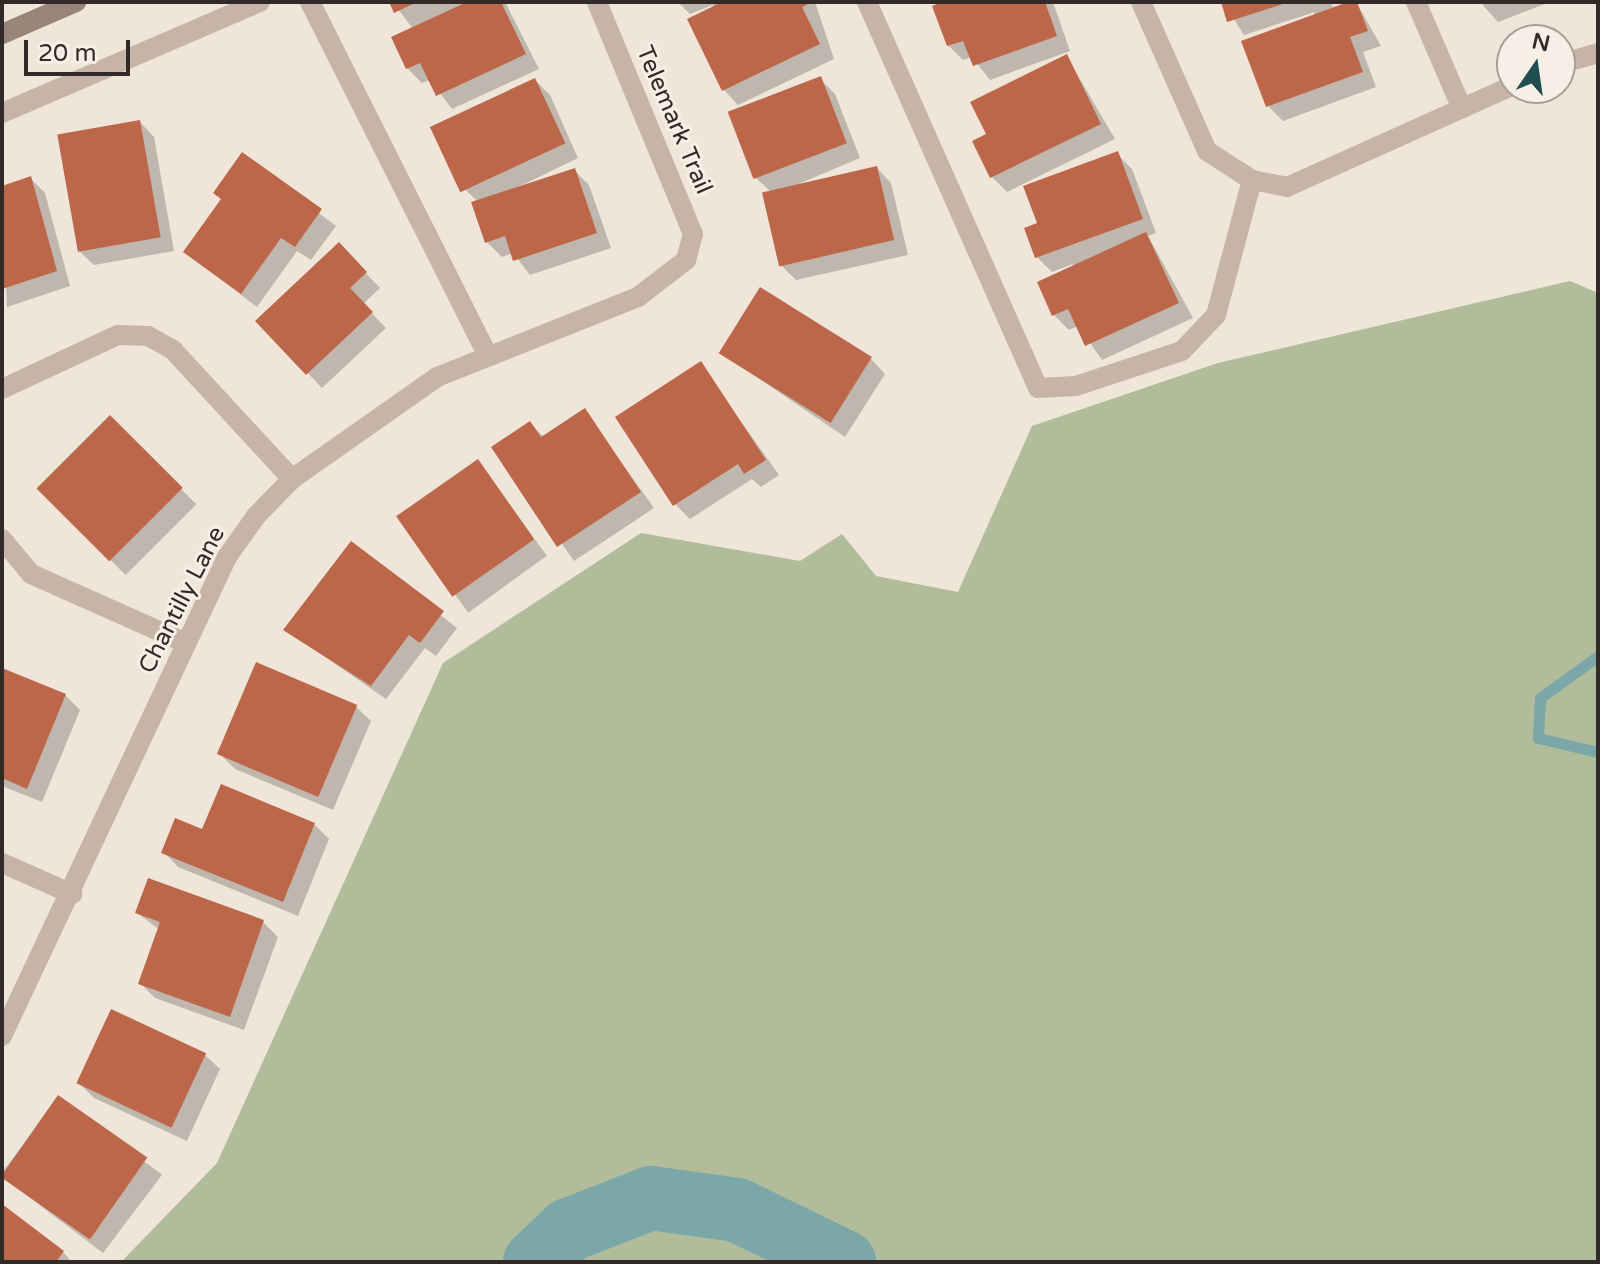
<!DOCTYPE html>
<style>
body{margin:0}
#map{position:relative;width:1600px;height:1264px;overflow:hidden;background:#efe5d9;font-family:"Varela Round",sans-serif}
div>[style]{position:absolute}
.green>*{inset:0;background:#b1bc9b}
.shadow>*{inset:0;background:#0003;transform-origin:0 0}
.stream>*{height:11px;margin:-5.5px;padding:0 5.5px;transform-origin:5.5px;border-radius:5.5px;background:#7ba7a9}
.river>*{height:64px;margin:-32px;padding:0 32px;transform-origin:32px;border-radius:32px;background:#7ba7a9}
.building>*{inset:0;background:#bc664a;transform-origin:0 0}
.lane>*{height:20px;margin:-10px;padding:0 10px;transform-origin:10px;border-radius:10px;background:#c6b5a6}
.street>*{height:20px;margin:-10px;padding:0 10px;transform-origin:10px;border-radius:10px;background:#c6b5a6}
.secondary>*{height:20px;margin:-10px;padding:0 10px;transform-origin:10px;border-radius:10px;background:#998478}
span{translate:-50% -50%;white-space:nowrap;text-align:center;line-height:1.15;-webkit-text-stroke:6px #f7efe5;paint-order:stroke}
.street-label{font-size:24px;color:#322a27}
.frame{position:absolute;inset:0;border:4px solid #322a27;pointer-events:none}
.north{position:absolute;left:1496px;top:24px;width:80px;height:80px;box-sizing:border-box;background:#f7efe5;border:2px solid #a8a099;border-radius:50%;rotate:13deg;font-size:22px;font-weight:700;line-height:32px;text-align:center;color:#322a27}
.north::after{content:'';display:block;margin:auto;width:28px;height:36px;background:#204d50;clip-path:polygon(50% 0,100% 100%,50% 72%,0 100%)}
.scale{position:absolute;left:24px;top:40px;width:106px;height:36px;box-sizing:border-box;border:4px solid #322a27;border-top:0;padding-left:10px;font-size:24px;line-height:28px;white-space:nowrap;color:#322a27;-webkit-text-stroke:6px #f7efe5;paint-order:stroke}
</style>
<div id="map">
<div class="green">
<i style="clip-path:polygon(1570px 281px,1598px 293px,1598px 1262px,121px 1262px,217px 1163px,443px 663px,641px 533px,800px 561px,842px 534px,876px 576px,958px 592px,1032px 426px,1218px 363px)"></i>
</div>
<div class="shadow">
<i style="clip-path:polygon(393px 2px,505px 2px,539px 69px,452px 109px,430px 80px,422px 83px,407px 68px,413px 29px)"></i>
<i style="clip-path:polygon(678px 2px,815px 2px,834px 59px,738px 105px,724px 90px,713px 5px,690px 14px)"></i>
<i style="clip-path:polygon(948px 2px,1053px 2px,1070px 51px,990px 80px,972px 57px,963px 60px,948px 45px)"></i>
<i style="clip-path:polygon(1223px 2px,1331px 2px,1334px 10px,1356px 2px,1381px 46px,1363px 52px,1376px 87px,1283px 121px,1268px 106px,1315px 12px,1244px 35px)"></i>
<i style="clip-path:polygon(1480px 2px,1550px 2px,1498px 22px)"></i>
<i style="clip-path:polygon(1067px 57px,1115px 139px,1007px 192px,992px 177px,989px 135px)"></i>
<i style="clip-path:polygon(820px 79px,835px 94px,860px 158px,796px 185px,877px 168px,891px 183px,908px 255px,796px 280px,781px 265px,770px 191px,756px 178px)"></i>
<i style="clip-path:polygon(535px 80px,550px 95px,578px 158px,508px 192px,574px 170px,589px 185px,611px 248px,530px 275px,513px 253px,502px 257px,487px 242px,478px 202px,463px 187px)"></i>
<i style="clip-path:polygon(140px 122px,154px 137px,174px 251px,94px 265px,79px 251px)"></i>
<i style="clip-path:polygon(1117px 154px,1132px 169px,1156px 233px,1148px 236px,1193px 318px,1102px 360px,1078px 326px,1069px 330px,1054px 315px,1073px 264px,1052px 272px,1037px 257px,1040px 224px)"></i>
<i style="clip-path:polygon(242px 155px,336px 226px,311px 260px,297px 251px,257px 307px,185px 252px,223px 200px)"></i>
<i style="clip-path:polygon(30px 178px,45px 193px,70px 286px,7px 307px,2px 188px)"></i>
<i style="clip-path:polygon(353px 260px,380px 288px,363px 304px,386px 328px,322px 388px,258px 321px)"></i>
<i style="clip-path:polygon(721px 353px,871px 359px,885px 374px,845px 437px)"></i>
<i style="clip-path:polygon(700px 364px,779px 475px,761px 487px,752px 479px,690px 519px,675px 504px)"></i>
<i style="clip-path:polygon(584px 410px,654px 508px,574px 561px,494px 448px,530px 424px,544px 437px)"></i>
<i style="left:110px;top:418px;width:122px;height:100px;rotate:45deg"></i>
<i style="left:478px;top:461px;width:117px;height:97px;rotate:54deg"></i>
<i style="clip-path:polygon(351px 544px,457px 628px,436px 656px,425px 648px,386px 699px,286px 630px)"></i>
<i style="clip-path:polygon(2px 670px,65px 695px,80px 710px,42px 802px,2px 786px)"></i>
<i style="clip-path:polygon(356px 707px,371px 721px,333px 810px,235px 769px,220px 754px)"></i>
<i style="clip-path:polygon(314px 824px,329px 839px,298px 916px,178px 867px,164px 852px,203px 832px)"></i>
<i style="clip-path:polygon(149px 880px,263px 922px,278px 937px,244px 1030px,155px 998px,140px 983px,160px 930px,137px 913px)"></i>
<i style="clip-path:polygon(205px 1055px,220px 1069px,187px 1141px,94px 1098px,79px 1083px)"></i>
<i style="left:59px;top:1097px;width:129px;height:98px;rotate:37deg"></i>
<i style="clip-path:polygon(2px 1206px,63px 1252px,72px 1262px,2px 1262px)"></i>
</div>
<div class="stream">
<i style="left:1598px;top:656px;width:72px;rotate:144.1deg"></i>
<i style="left:1540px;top:698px;width:40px;rotate:92.9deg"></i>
<i style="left:1538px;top:738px;width:62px;rotate:13.1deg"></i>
</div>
<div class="river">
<i style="left:535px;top:1262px;width:47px;rotate:-43.3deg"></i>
<i style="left:569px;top:1230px;width:88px;rotate:-21.3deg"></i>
<i style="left:651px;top:1198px;width:87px;rotate:7.9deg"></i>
<i style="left:737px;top:1210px;width:119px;rotate:25.9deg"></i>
</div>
<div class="building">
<i style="clip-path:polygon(389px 2px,417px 2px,394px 13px)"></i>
<i style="clip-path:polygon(467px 2px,501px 2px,526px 54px,436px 96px,420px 63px,406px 69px,391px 37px)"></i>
<i style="clip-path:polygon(722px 2px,813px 2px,802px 7px,820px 44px,722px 91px,687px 19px)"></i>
<i style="clip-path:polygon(942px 2px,1045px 2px,1057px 36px,973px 66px,963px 41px,947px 46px,932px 6px)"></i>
<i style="clip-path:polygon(1221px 2px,1286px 2px,1286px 3px,1227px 22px)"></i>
<i style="clip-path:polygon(1348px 2px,1357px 2px,1368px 31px,1350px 37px,1363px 72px,1266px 107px,1241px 41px)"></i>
<i style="clip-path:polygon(1067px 54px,1101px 124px,990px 178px,972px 141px,986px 134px,970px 102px)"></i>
<i style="left:821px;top:76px;width:72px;height:100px;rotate:69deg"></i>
<i style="left:535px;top:78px;width:72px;height:116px;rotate:65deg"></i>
<i style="left:140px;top:120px;width:119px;height:84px;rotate:80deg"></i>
<i style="clip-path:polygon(1118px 151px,1143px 219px,1035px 258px,1024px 228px,1037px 223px,1023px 186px)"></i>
<i style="clip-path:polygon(242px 152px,322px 209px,295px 247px,281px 238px,241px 294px,183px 252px,221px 199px,213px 193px)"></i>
<i style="left:877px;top:166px;width:76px;height:118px;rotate:77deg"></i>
<i style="clip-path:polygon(575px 168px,597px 233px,513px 261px,505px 236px,485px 243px,471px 202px)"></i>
<i style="clip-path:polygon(31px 176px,57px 271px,2px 289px,2px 186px)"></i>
<i style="clip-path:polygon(1146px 232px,1179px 303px,1085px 346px,1068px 309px,1052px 316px,1037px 282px)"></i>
<i style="clip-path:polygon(339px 242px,367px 272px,350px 288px,373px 312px,306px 375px,255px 321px)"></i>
<i style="left:760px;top:287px;width:132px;height:78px;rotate:32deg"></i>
<i style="clip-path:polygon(701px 361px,766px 460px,744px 474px,738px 464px,673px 506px,615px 417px)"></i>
<i style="clip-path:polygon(585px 408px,641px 492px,557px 547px,491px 447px,530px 421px,541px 437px)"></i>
<i style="left:110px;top:415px;width:103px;height:104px;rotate:45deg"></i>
<i style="left:478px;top:459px;width:98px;height:100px;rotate:55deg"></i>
<i style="clip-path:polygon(351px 541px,444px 611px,420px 643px,409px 635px,371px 686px,283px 630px)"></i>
<i style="left:256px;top:662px;width:110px;height:100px;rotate:23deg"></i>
<i style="clip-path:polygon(2px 668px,66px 694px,27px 789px,2px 778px)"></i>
<i style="clip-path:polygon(221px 784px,315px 823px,283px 902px,161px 853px,175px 818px,202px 829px)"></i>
<i style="clip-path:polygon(148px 878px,264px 920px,230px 1017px,138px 984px,160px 922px,135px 913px)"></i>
<i style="left:111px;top:1009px;width:105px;height:82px;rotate:25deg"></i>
<i style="left:58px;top:1095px;width:109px;height:100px;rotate:35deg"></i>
<i style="clip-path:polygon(2px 1204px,64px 1251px,56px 1262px,2px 1262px)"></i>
</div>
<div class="lane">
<i style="left:310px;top:2px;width:392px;rotate:63.3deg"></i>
<i style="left:867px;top:2px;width:422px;rotate:66.1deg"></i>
<i style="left:1038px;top:388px;width:38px;rotate:-3deg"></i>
<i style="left:1076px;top:386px;width:112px;rotate:-18.3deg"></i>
<i style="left:1182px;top:351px;width:50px;rotate:-46.6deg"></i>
<i style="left:1216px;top:315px;width:140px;rotate:-75.1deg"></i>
<i style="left:1416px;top:2px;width:116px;rotate:66.7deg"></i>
<i style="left:2px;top:113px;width:281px;rotate:-23.3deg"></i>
<i style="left:2px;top:539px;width:45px;rotate:50.4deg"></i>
<i style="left:31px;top:574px;width:170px;rotate:24deg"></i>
</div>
<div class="street">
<i style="left:1141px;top:2px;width:163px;rotate:66.1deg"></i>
<i style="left:1207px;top:151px;width:54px;rotate:32.8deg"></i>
<i style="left:1252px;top:180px;width:36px;rotate:11deg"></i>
<i style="left:1287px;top:187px;width:247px;rotate:-24.2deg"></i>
<i style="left:1560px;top:64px;width:40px;rotate:-16deg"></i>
<i style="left:2px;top:389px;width:128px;rotate:-25deg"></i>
<i style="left:118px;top:335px;width:30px;rotate:2deg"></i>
<i style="left:148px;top:336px;width:29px;rotate:29deg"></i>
<i style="left:173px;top:350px;width:176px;rotate:47.3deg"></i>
<i style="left:2px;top:863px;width:77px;rotate:23.9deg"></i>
<i style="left:2px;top:1036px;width:529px;rotate:-64.84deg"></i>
<i style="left:227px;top:557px;width:50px;rotate:-54.7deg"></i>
<i style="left:256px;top:516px;width:52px;rotate:-45.8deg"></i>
<i style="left:292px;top:479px;width:177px;rotate:-35.1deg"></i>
<i style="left:437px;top:377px;width:216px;rotate:-21.7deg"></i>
<i style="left:638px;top:297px;width:61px;rotate:-37.6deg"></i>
<i style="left:686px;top:260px;width:27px;rotate:-75deg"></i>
<i style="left:693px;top:234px;width:251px;rotate:-112.5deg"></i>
</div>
<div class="secondary">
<i style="left:2px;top:34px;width:81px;rotate:-23.4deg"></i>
</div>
<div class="street-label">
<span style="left:674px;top:120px;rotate:67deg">Telemark Trail</span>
<span style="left:182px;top:600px;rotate:-63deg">Chantilly Lane</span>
</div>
<div class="frame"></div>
<div class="north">N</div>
<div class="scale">20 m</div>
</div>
